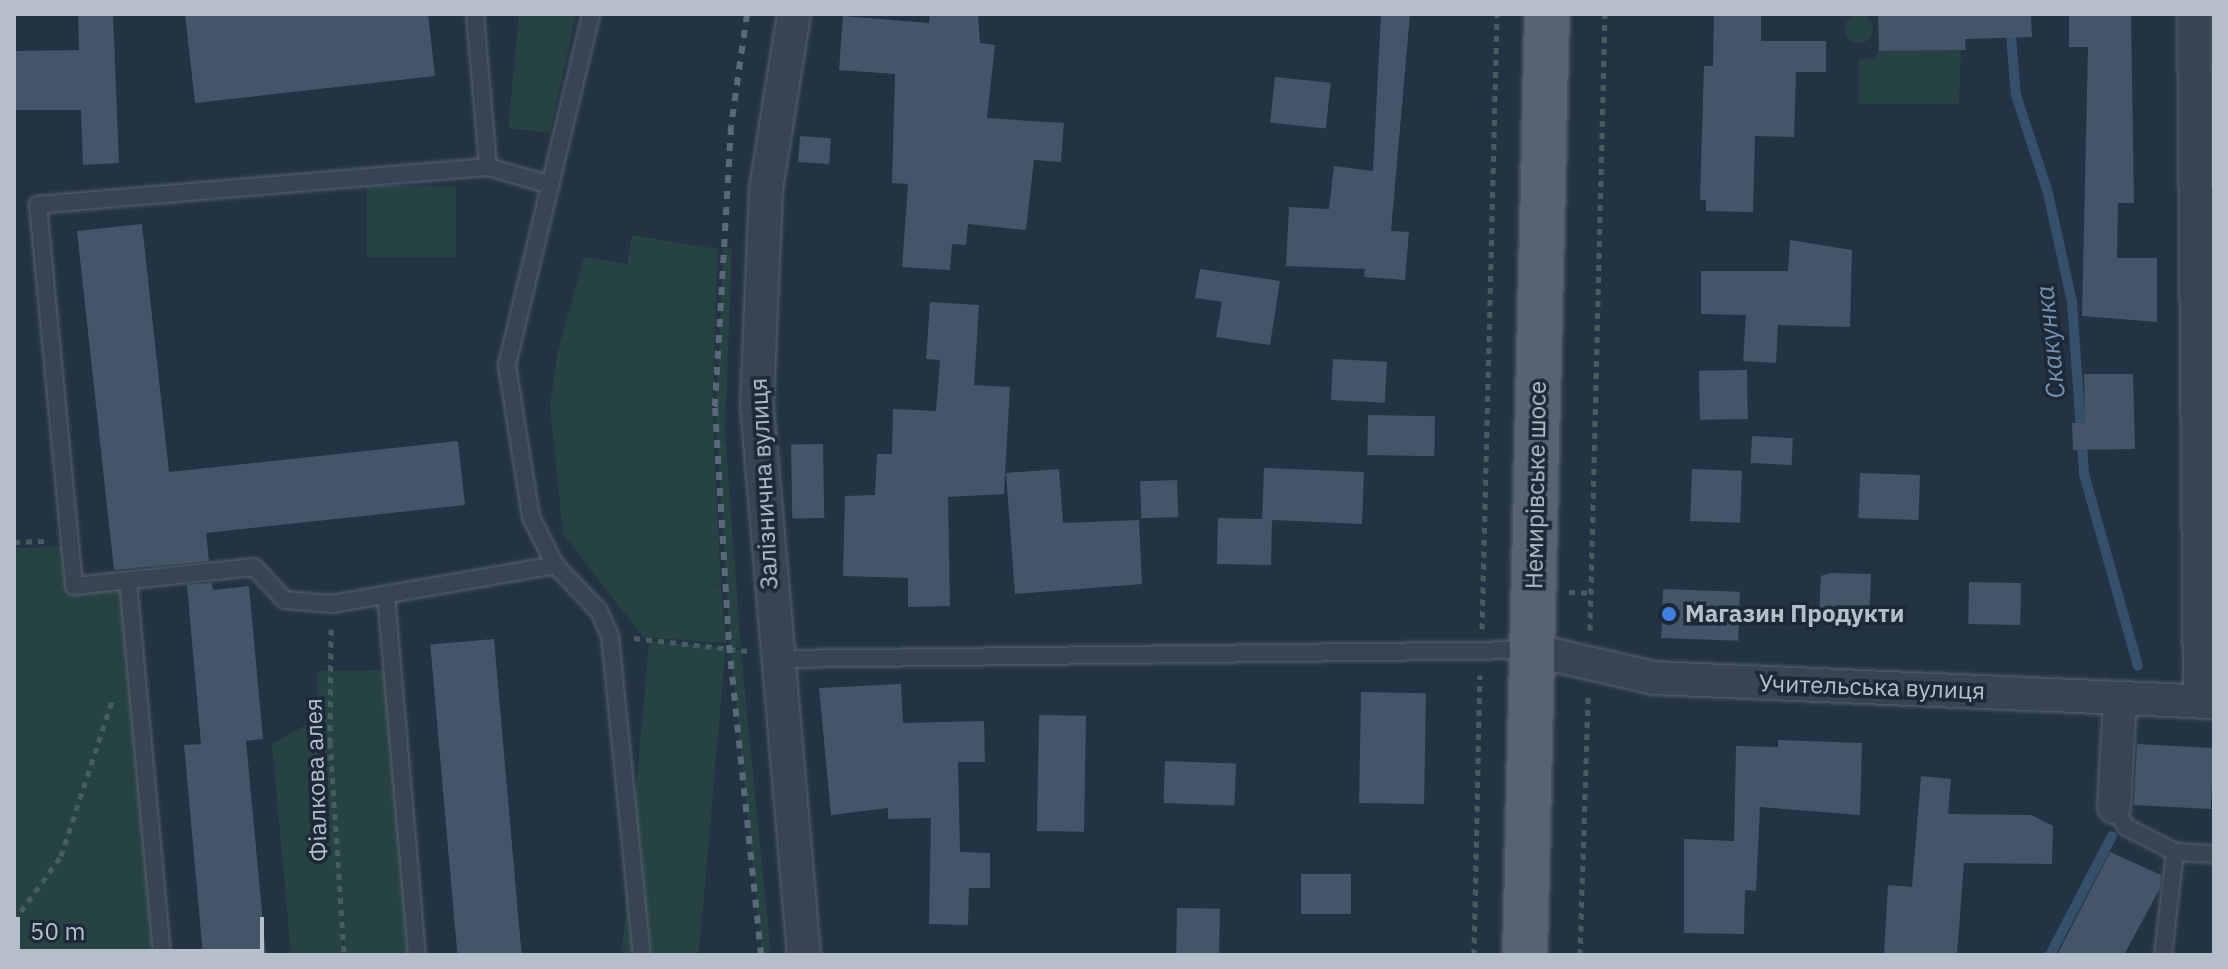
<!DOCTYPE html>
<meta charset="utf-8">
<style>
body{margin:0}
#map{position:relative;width:2228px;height:969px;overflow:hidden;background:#243343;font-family:"IBM Plex Sans",sans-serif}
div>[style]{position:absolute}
.green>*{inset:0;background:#264243;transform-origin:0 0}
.round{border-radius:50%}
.stream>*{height:10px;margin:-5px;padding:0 5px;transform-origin:5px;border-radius:5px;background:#364f6b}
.building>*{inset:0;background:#445567;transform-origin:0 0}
.path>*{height:5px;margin-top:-2.5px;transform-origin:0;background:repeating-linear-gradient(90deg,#445e60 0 6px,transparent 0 12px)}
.roads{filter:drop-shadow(0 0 2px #56626f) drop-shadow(0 0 2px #56626f)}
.service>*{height:16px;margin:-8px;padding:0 8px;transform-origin:8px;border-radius:8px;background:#384452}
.minor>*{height:32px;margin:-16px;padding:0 16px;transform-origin:16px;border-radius:16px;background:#384452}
.primary>*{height:44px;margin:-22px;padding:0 22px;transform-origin:22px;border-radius:22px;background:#566372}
.rail>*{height:6px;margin-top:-3px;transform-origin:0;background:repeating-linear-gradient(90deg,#5a6979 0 8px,transparent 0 16px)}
.dots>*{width:22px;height:22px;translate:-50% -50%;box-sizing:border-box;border:4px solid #1d2937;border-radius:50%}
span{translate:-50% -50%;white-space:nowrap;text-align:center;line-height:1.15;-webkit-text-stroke:7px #1d2937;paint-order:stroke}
.street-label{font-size:24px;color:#b5bfcc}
.poi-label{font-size:24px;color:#b5bfcc;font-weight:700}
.left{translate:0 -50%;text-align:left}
.water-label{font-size:26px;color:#7391b2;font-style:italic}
.frame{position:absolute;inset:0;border:16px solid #b5bfcc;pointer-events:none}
.scale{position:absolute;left:16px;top:917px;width:248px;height:36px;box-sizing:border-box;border:4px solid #b5bfcc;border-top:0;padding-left:10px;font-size:24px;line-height:28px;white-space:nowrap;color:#b5bfcc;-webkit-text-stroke:6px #1d2937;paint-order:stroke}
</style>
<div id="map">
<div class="green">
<i style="clip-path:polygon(519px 14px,576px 14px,550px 133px,508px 128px)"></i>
<i class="round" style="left:1845px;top:15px;width:28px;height:28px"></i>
<i style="clip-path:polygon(1961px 50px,1959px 104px,1858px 104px,1859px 59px,1876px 59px,1879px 51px)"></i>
<i style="left:367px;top:186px;width:89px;height:71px"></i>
<i style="clip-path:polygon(632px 235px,718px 249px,712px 407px,721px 586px,713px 584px,721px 588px,726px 643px,643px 637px,563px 534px,550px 406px,557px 354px,584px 257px,627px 264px)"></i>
<i style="clip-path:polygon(723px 248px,732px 249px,725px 432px,741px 648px,730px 645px,716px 420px)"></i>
<i style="clip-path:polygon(63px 546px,68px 592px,124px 587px,158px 955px,14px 955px,14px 548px)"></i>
<i style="left:649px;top:641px;width:77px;height:316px;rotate:5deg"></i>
<i style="clip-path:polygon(730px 648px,741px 651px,771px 955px,762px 955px)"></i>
<i style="clip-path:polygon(386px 670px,414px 955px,345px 955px,338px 883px,344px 955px,291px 955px,272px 744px,318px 718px,317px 671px)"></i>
</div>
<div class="stream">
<i style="left:2009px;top:14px;width:81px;rotate:85.1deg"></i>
<i style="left:2016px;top:95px;width:103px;rotate:71.9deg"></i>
<i style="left:2048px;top:193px;width:112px;rotate:77.6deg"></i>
<i style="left:2072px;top:302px;width:172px;rotate:86deg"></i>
<i style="left:2084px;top:474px;width:199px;rotate:74.3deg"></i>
<i style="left:2050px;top:955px;width:134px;rotate:-62.5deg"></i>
</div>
<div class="building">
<i style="clip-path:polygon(78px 14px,113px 14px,119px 163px,83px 165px,81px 110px,14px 110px,14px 51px,79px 50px)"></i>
<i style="clip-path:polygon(185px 14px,428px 14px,435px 76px,195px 103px)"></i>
<i style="clip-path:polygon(930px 14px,978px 14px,980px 43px,995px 45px,987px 118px,1064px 123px,1061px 162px,1034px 160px,1026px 230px,968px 224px,966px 245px,952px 244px,950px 270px,902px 267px,908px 184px,892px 183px,895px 74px,839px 70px,843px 16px,929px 23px)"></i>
<i style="clip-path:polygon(1381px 14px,1410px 14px,1391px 231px,1409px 232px,1405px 280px,1364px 277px,1365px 269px,1286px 266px,1289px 207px,1329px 209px,1334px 166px,1373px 171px)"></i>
<i style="clip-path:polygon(1714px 14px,1761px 14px,1761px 41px,1826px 41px,1826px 72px,1796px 72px,1794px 137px,1755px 136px,1753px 212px,1706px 211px,1706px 200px,1700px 200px,1704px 66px,1713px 66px)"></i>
<i style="clip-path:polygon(1878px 14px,2031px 14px,2032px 37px,1965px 39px,1966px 50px,1879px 51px)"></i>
<i style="clip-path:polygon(2069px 14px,2131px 14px,2134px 203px,2118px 203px,2117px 258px,2157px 258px,2157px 322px,2082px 316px,2088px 47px,2069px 47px)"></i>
<i style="left:1275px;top:77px;width:56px;height:46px;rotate:6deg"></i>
<i style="left:800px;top:136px;width:31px;height:26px;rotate:4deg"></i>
<i style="clip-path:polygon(142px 224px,169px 472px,458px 441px,465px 505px,206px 533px,209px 561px,114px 570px,77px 231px)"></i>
<i style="clip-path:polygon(1790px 240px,1852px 250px,1850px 327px,1778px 325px,1776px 363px,1743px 361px,1746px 315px,1701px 314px,1701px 271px,1788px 271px)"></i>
<i style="clip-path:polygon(1200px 269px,1280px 281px,1270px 345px,1216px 337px,1222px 302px,1195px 298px)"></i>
<i style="clip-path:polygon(930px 302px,979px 305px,974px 385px,1010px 387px,1004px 494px,948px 497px,950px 606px,908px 607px,908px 578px,843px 576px,845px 496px,875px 495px,877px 454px,892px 454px,893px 409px,936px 411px,940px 360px,926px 359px)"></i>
<i style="left:1333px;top:359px;width:54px;height:41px;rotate:3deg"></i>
<i style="left:1747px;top:370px;width:49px;height:48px;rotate:89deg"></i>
<i style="clip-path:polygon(2084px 374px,2133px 374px,2135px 449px,2073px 450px,2072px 423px,2085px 423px)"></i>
<i style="left:1368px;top:415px;width:67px;height:40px;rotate:1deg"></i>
<i style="left:1752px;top:436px;width:41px;height:27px;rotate:3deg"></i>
<i style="left:823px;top:444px;width:74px;height:32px;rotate:89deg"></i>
<i style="clip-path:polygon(1264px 468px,1364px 472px,1362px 524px,1272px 520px,1271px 565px,1217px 564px,1218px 518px,1262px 519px)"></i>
<i style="clip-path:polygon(1059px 469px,1063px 523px,1139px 520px,1142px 584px,1015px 594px,1006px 473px)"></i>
<i style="left:1692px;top:469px;width:50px;height:52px;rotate:2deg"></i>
<i style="left:1860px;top:473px;width:60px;height:45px;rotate:2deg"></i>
<i style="left:1177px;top:480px;width:37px;height:37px;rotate:88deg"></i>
<i style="clip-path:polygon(1830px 573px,1871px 574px,1869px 623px,1831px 621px,1831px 614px,1819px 613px,1821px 576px)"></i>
<i style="left:1969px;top:582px;width:52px;height:42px;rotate:1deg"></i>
<i style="clip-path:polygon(212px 583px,213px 590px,249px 586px,263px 739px,246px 741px,266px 955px,203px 955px,184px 745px,201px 744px,187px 585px)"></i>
<i style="left:1663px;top:589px;width:77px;height:49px;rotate:2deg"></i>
<i style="left:494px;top:639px;width:317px;height:64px;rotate:85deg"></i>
<i style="clip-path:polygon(901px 684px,903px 723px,984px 721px,985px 762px,958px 762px,960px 852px,990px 853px,990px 888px,969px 888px,968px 925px,929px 924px,931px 818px,888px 819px,888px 808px,831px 815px,819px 688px)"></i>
<i style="left:1361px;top:692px;width:65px;height:111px;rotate:1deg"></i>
<i style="left:1039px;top:715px;width:47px;height:116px;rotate:1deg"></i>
<i style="clip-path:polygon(1778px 740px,1862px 743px,1860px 815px,1760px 807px,1756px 891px,1745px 890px,1744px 934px,1684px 933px,1684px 839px,1734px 841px,1736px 746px,1778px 747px)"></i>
<i style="left:2137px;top:744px;width:77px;height:61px;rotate:3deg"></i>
<i style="left:1165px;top:761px;width:71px;height:42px;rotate:2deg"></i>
<i style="clip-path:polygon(1921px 776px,1951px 779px,1948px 814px,2031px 815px,2053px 826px,2052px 864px,1964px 863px,1957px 955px,1884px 955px,1888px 885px,1912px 887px)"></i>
<i style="clip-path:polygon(2110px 852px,2161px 875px,2160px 888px,2124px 955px,2057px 955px)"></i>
<i style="left:1301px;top:874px;width:50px;height:40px"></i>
<i style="left:1177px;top:908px;width:43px;height:47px;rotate:1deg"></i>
</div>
<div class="path">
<i style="left:14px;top:542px;width:31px;rotate:-2deg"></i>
<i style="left:1569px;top:592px;width:23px;rotate:2deg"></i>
<i style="left:331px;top:629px;width:113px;rotate:90.5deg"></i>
<i style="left:330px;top:742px;width:213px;rotate:86.2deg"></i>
<i style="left:1482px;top:629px;width:615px;rotate:-88.6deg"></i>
<i style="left:1590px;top:630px;width:616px;rotate:-88.61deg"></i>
<i style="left:634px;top:638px;width:114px;rotate:6.6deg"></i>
<i style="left:14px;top:921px;width:80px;rotate:-54.1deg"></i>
<i style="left:61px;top:856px;width:166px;rotate:-71.8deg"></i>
<i style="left:1474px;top:955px;width:280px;rotate:-88.8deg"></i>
<i style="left:1580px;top:955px;width:259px;rotate:-88.2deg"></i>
</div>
<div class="roads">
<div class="service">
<i style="left:475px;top:14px;width:154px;rotate:85.1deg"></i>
<i style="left:551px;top:185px;width:66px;rotate:-164.1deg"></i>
<i style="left:488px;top:167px;width:452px;rotate:175.2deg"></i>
<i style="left:38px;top:205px;width:383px;rotate:84.6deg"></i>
<i style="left:74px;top:586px;width:181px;rotate:-6deg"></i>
<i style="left:254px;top:567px;width:45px;rotate:46.8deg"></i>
<i style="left:285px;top:600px;width:47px;rotate:4.9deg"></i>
<i style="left:332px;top:604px;width:226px;rotate:-9.9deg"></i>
<i style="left:555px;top:565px;width:64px;rotate:46.3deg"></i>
<i style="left:599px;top:611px;width:27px;rotate:66deg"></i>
<i style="left:610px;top:636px;width:321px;rotate:84.3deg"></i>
<i style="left:555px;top:565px;width:54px;rotate:-116.6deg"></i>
<i style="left:531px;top:517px;width:154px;rotate:-99deg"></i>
<i style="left:507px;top:365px;width:361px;rotate:-76.5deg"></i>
<i style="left:128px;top:581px;width:376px;rotate:84.8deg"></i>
<i style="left:386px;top:595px;width:361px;rotate:85.1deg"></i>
<i style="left:775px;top:659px;width:754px;rotate:-0.68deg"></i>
<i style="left:2114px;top:807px;width:23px;rotate:59deg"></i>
<i style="left:2126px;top:827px;width:55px;rotate:27deg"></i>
<i style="left:2175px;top:852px;width:39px;rotate:3deg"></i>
<i style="left:2163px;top:955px;width:104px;rotate:-83.4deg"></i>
</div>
<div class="minor">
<i style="left:794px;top:14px;width:177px;rotate:99.1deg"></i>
<i style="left:766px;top:189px;width:217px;rotate:92.4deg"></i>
<i style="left:757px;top:406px;width:551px;rotate:85.11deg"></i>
<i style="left:2194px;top:14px;width:688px;rotate:89.5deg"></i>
<i style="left:1532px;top:650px;width:125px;rotate:12.9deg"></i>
<i style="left:1654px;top:678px;width:561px;rotate:2.45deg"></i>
<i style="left:2114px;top:807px;width:109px;rotate:-86.8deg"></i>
</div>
<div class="primary">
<i style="left:1525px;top:955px;width:941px;rotate:-88.66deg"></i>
</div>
</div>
<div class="rail">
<i style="left:747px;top:14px;width:114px;rotate:98.1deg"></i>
<i style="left:731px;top:127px;width:281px;rotate:93.3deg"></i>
<i style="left:715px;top:408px;width:237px;rotate:86.6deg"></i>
<i style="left:729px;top:645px;width:312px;rotate:84.1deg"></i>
</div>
<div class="dots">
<i style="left:1669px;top:614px;background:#3f7fe0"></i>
</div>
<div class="street-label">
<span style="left:764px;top:484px;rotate:-93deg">Залізнична вулиця</span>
<span style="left:1536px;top:485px;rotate:-89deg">Немирівське шосе</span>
<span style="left:1872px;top:687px;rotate:2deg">Учительська вулиця</span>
<span style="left:316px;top:780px;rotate:-92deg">Фіалкова алея</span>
</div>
<div class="poi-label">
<span class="left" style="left:1685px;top:614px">Магазин Продукти</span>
</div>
<div class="water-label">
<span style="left:2050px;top:342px;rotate:-96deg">Скакунка</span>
</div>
<div class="frame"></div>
<div class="scale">50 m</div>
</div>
